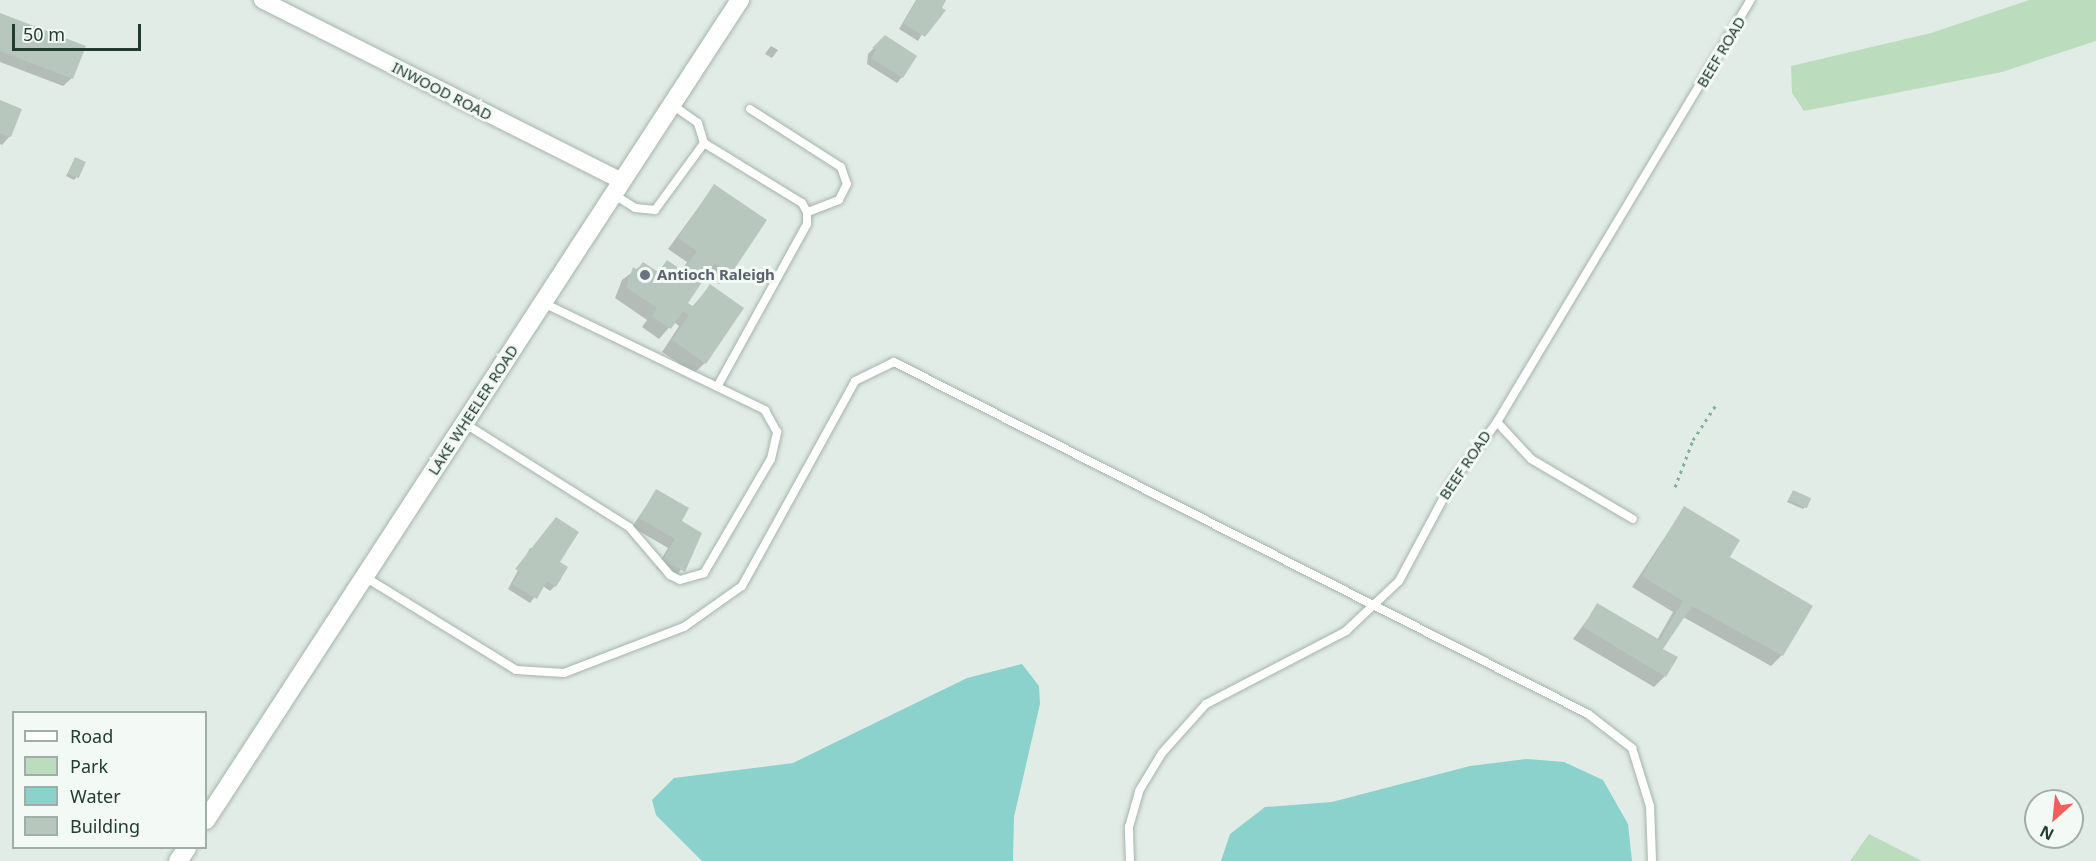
<!DOCTYPE html>
<style>
body{margin:0}
#map{position:relative;width:2096px;height:861px;overflow:hidden;background:#e2ece6;font-family:"Noto Sans",sans-serif}
div>[style]{position:absolute}
.green>*{inset:0;background:#bbddbd}
.water>*{inset:0;background:#8bd1cc}
.shadow>*{inset:0;background:#0003}
.building>*{inset:0;background:#b8c7be;transform-origin:0 0}
.path>*{height:3px;margin-top:-1.5px;transform-origin:0;background:repeating-linear-gradient(90deg,#83b098 0 3px,transparent 0 7.5px)}
.roads{filter:drop-shadow(0 0 2px #a5b4ac) drop-shadow(0 0 2px #a5b4ac)}
.lane>*{height:8px;margin:-4px;padding:0 4px;transform-origin:4px;border-radius:4px;background:#fff}
.street>*{height:16px;margin:-8px;padding:0 8px;transform-origin:8px;border-radius:8px;background:#fff}
.secondary>*{height:18px;margin:-9px;padding:0 9px;transform-origin:9px;border-radius:9px;background:#fff}
.dots>*{width:16px;height:16px;translate:-50% -50%;box-sizing:border-box;border:3px solid #f3f9f4;border-radius:50%}
span{translate:-50% -50%;white-space:nowrap;text-align:center;line-height:1.15;-webkit-text-stroke:6px #f3f9f4;paint-order:stroke}
.street-label{font-size:15px;color:#223d30}
.worship-label{font-size:15px;color:#5b616d;font-weight:700}
.left{translate:0 -50%;text-align:left}
.legend{position:absolute;left:12px;top:711px;width:195px;height:138px;box-sizing:border-box;background:#f3f9f4;border:2px solid #9faea6;margin:0;padding:8px 10px;list-style:none;font-size:18px;color:#223d30}
.legend li{display:flex;align-items:center;gap:12px;height:30px}
.legend b{width:30px;border:2px solid #9faea6}
.north{position:absolute;left:2024px;top:789px;width:60px;height:60px;box-sizing:border-box;background:#f3f9f4;border:2px solid #9faea6;border-radius:50%;rotate:207deg;font-size:16px;font-weight:700;line-height:24px;text-align:center;color:#223d30}
.north::after{content:'';display:block;margin:auto;width:21px;height:27px;background:#f15f5c;clip-path:polygon(50% 0,100% 100%,50% 72%,0 100%)}
.scale{position:absolute;left:12px;top:24px;width:129px;height:27px;box-sizing:border-box;border:3px solid #223d30;border-top:0;padding-left:8px;font-size:18px;line-height:21px;white-space:nowrap;color:#223d30;-webkit-text-stroke:4px #f3f9f4;paint-order:stroke}
</style>
<div id="map">
<div class="green">
<i style="clip-path:polygon(2029px 0,2096px 0,2096px 41px,2002px 72px,1804px 111px,1792px 93px,1791px 66px,1931px 33px)"></i>
<i style="clip-path:polygon(1869px 834px,1922px 861px,1850px 861px)"></i>
</div>
<div class="water">
<i style="clip-path:polygon(1022px 664px,1039px 686px,1040px 704px,1014px 817px,1013px 861px,702px 861px,656px 815px,652px 800px,674px 778px,793px 763px,967px 678px)"></i>
<i style="clip-path:polygon(1527px 759px,1564px 762px,1603px 780px,1628px 824px,1632px 861px,1221px 861px,1230px 834px,1265px 807px,1332px 802px,1470px 766px)"></i>
</div>
<div class="shadow">
<i style="clip-path:polygon(916px 0,942px 0,918px 41px,899px 29px)"></i>
<i style="clip-path:polygon(0 15px,72px 78px,63px 86px,0 62px)"></i>
<i style="clip-path:polygon(885px 37px,902px 77px,897px 83px,867px 64px,868px 54px)"></i>
<i style="clip-path:polygon(771px 46px,778px 50px,772px 58px,765px 54px)"></i>
<i style="clip-path:polygon(0 102px,10px 136px,2px 145px,0 144px)"></i>
<i style="clip-path:polygon(74px 161px,76px 178px,74px 180px,66px 176px)"></i>
<i style="clip-path:polygon(714px 186px,730px 273px,719px 284px,705px 275px,686px 303px,692px 307px,710px 286px,705px 363px,694px 373px,662px 352px,679px 326px,674px 322px,659px 339px,642px 327px,647px 320px,615px 298px,622px 280px,643px 264px,657px 273px,667px 262px,681px 272px,687px 262px,668px 249px)"></i>
<i style="clip-path:polygon(656px 491px,680px 522px,700px 534px,675px 580px,656px 568px,668px 548px,632px 527px)"></i>
<i style="clip-path:polygon(1793px 491px,1805px 507px,1803px 509px,1787px 502px)"></i>
<i style="clip-path:polygon(1684px 508px,1728px 557px,1782px 655px,1771px 666px,1683px 617px,1661px 649px,1665px 676px,1654px 687px,1573px 639px,1598px 605px,1657px 640px,1673px 612px,1632px 587px)"></i>
<i style="clip-path:polygon(530px 548px,558px 562px,555px 586px,550px 591px,543px 586px,530px 603px,508px 589px)"></i>
</div>
<div class="building">
<i style="clip-path:polygon(917px 0,946px 0,942px 8px,946px 10px,925px 37px,903px 23px)"></i>
<i style="clip-path:polygon(0 13px,86px 46px,73px 79px,0 51px)"></i>
<i style="clip-path:polygon(885px 35px,917px 56px,903px 78px,871px 58px,876px 50px,872px 48px)"></i>
<i style="clip-path:polygon(0 100px,22px 109px,11px 137px,0 133px)"></i>
<i style="left:75px;top:157px;width:12px;height:18px;rotate:24deg"></i>
<i style="clip-path:polygon(714px 184px,767px 220px,731px 274px,715px 263px,688px 303px,694px 307px,710px 284px,744px 308px,706px 364px,672px 340px,689px 315px,683px 311px,671px 329px,652px 316px,657px 308px,626px 287px,633px 267px,637px 270px,643px 262px,675px 283px,678px 278px,662px 267px,667px 260px,683px 271px,697px 251px,678px 238px)"></i>
<i style="clip-path:polygon(656px 489px,689px 508px,682px 521px,702px 533px,685px 572px,663px 560px,675px 539px,639px 518px)"></i>
<i style="left:1793px;top:490px;width:20px;height:11px;rotate:24deg"></i>
<i style="clip-path:polygon(1684px 506px,1740px 540px,1730px 557px,1813px 606px,1783px 656px,1692px 606px,1663px 649px,1678px 657px,1666px 677px,1583px 627px,1597px 603px,1660px 640px,1683px 601px,1642px 576px)"></i>
<i style="clip-path:polygon(556px 517px,579px 532px,560px 562px,568px 567px,556px 587px,547px 581px,537px 599px,512px 584px,520px 572px,515px 569px)"></i>
</div>
<div class="path">
<i style="left:1675px;top:487px;width:50px;rotate:-69deg"></i>
<i style="left:1693px;top:440px;width:44px;rotate:-57deg"></i>
</div>
<div class="roads">
<div class="lane">
<i style="left:750px;top:109px;width:108px;rotate:32.5deg"></i>
<i style="left:841px;top:167px;width:18px;rotate:71deg"></i>
<i style="left:847px;top:184px;width:18px;rotate:117deg"></i>
<i style="left:839px;top:200px;width:34px;rotate:159deg"></i>
<i style="left:704px;top:143px;width:115px;rotate:31.5deg"></i>
<i style="left:802px;top:203px;width:10px;rotate:61deg"></i>
<i style="left:807px;top:212px;width:12px;rotate:90deg"></i>
<i style="left:807px;top:224px;width:186px;rotate:118.9deg"></i>
<i style="left:613px;top:194px;width:26px;rotate:32deg"></i>
<i style="left:635px;top:208px;width:20px;rotate:6deg"></i>
<i style="left:655px;top:210px;width:83px;rotate:-53.8deg"></i>
<i style="left:704px;top:143px;width:21px;rotate:-107deg"></i>
<i style="left:698px;top:123px;width:32px;rotate:-145deg"></i>
<i style="left:1497px;top:422px;width:50px;rotate:47.4deg"></i>
<i style="left:1531px;top:459px;width:118px;rotate:30.5deg"></i>
<i style="left:464px;top:423px;width:195px;rotate:32.2deg"></i>
<i style="left:629px;top:527px;width:63px;rotate:49.5deg"></i>
<i style="left:670px;top:575px;width:11px;rotate:27deg"></i>
<i style="left:680px;top:580px;width:25px;rotate:-16deg"></i>
<i style="left:704px;top:573px;width:132px;rotate:-59.6deg"></i>
<i style="left:771px;top:459px;width:28px;rotate:-77deg"></i>
<i style="left:777px;top:432px;width:25px;rotate:-119deg"></i>
<i style="left:765px;top:410px;width:248px;rotate:-154.2deg"></i>
<i style="left:365px;top:577px;width:177px;rotate:31.6deg"></i>
<i style="left:516px;top:670px;width:48px;rotate:3.6deg"></i>
<i style="left:564px;top:673px;width:129px;rotate:-21deg"></i>
<i style="left:684px;top:627px;width:71px;rotate:-35.3deg"></i>
<i style="left:742px;top:586px;width:234px;rotate:-61.1deg"></i>
<i style="left:855px;top:381px;width:43px;rotate:-26deg"></i>
<i style="left:894px;top:362px;width:778px;rotate:26.89deg"></i>
<i style="left:1588px;top:714px;width:56px;rotate:37.7deg"></i>
<i style="left:1632px;top:748px;width:61px;rotate:72.8deg"></i>
<i style="left:1650px;top:806px;width:55px;rotate:87.9deg"></i>
<i style="left:1130px;top:861px;width:34px;rotate:-92deg"></i>
<i style="left:1129px;top:827px;width:37px;rotate:-74deg"></i>
<i style="left:1139px;top:791px;width:44px;rotate:-58.8deg"></i>
<i style="left:1162px;top:753px;width:66px;rotate:-48.1deg"></i>
<i style="left:1206px;top:704px;width:158px;rotate:-27.5deg"></i>
<i style="left:1346px;top:631px;width:73px;rotate:-43.3deg"></i>
<i style="left:1399px;top:581px;width:112px;rotate:-61.8deg"></i>
<i style="left:1452px;top:482px;width:75px;rotate:-53.1deg"></i>
<i style="left:1497px;top:422px;width:493px;rotate:-59deg"></i>
</div>
<div class="street">
<i style="left:262px;top:0;width:403px;rotate:26.7deg"></i>
</div>
<div class="secondary">
<i style="left:206px;top:820px;width:979px;rotate:-56.93deg"></i>
<i style="left:178px;top:861px;width:16px;rotate:-55deg"></i>
</div>
</div>
<div class="dots">
<i style="left:645px;top:275px;background:#6b7280"></i>
</div>
<div class="street-label">
<span style="left:1721px;top:52px;rotate:-59deg">BEEF ROAD</span>
<span style="left:442px;top:91px;rotate:27deg">INWOOD ROAD</span>
<span style="left:473px;top:410px;rotate:-57deg">LAKE WHEELER ROAD</span>
<span style="left:1465px;top:465px;rotate:-56deg">BEEF ROAD</span>
</div>
<div class="worship-label">
<span class="left" style="left:657px;top:275px">Antioch Raleigh</span>
</div>
<ul class="legend">
<li><b style="height:8px;background:#fff"></b>Road</li>
<li><b style="height:16px;background:#bbddbd"></b>Park</li>
<li><b style="height:16px;background:#8bd1cc"></b>Water</li>
<li><b style="height:16px;background:#b8c7be"></b>Building</li>
</ul>
<div class="north">N</div>
<div class="scale">50 m</div>
</div>
